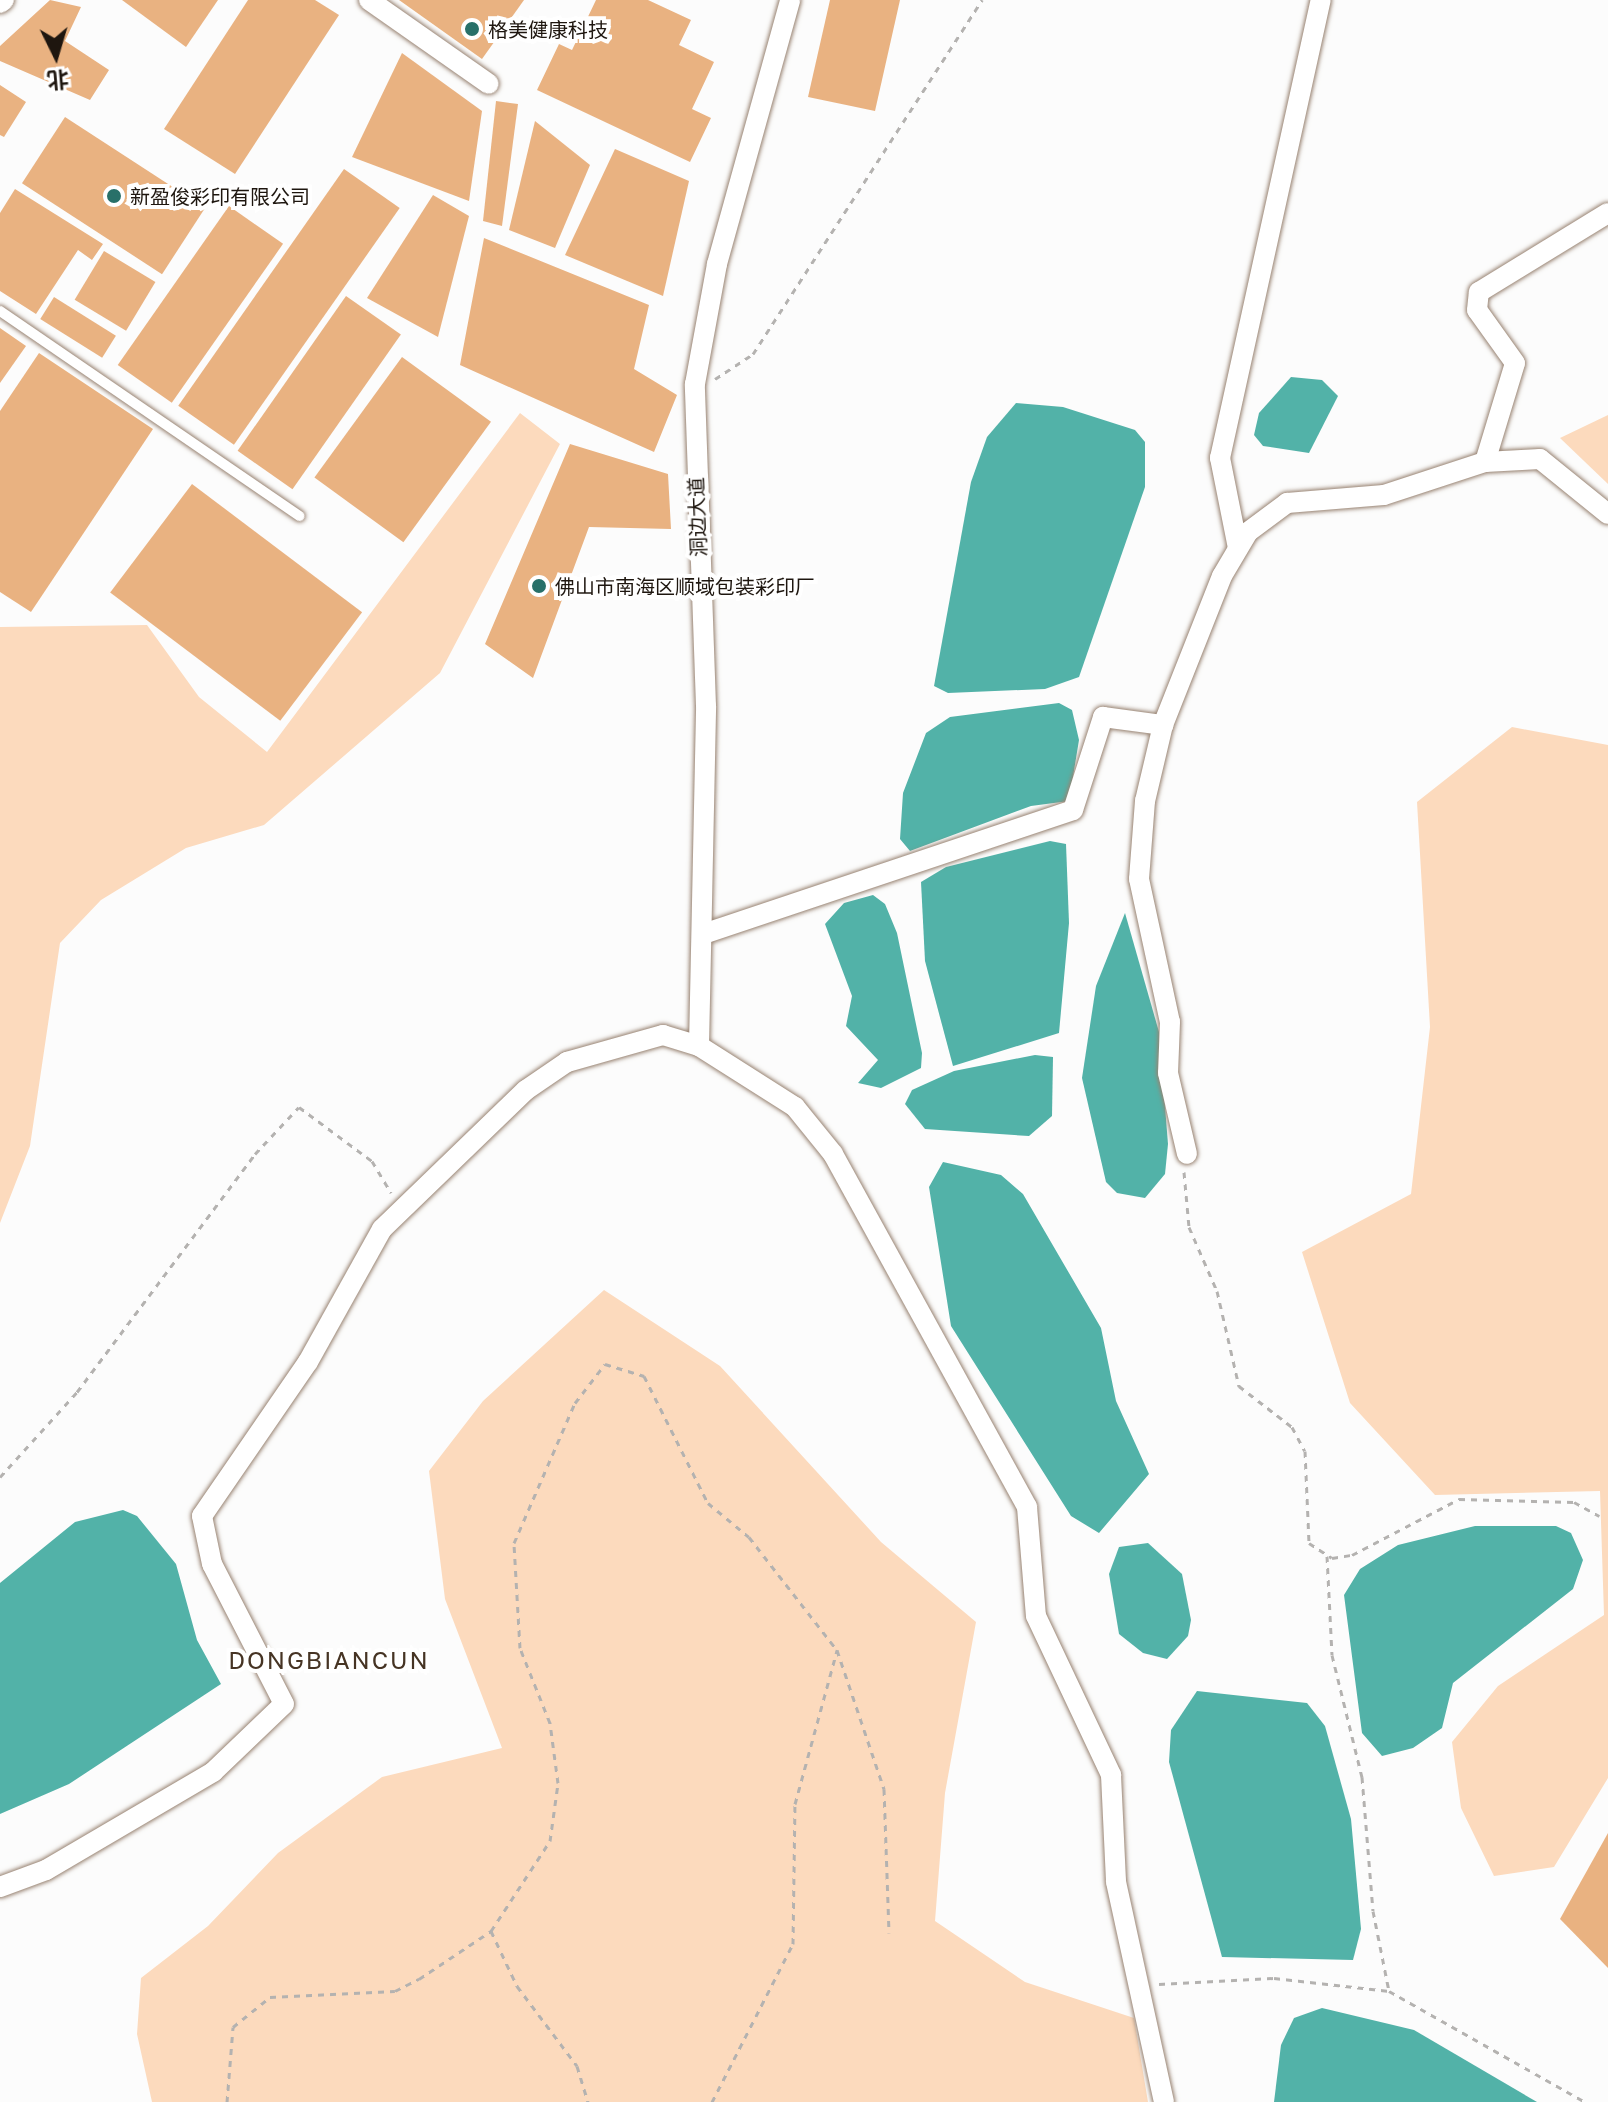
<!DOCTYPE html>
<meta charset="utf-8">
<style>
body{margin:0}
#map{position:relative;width:1608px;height:2102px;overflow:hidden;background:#fcfcfc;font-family:"Golos Text","Noto Sans SC",sans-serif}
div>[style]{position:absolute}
.green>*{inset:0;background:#fcdabd}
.water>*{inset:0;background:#52b2a8}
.building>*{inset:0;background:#e9b281;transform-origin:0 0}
.path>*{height:3px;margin-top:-1.5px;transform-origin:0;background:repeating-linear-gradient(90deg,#b4b2b0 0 6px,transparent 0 12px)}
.roads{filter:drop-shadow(0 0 2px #988372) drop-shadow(0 0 2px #988372)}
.lane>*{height:10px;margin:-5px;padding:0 5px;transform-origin:5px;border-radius:5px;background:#fff}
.street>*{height:20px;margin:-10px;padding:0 10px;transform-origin:10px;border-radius:10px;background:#fff}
.dots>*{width:22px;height:22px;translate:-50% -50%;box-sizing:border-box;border:4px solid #fff;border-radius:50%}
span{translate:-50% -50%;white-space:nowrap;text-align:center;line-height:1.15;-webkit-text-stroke:8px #fff;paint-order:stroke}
.poi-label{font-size:20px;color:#1e160f}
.left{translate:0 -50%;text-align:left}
.street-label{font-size:20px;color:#1e160f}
.quarter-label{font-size:24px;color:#463424;letter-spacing:2px}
.north{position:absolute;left:16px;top:16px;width:80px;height:80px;-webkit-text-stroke:6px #fff;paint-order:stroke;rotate:175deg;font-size:22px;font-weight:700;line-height:32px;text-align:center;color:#1e160f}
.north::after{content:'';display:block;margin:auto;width:28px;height:36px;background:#1e160f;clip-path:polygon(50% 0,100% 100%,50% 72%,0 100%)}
</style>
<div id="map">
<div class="green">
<i style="clip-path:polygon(520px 413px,560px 444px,440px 673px,264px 825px,186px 848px,101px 900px,60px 943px,30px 1146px,0 1223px,0 627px,147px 625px,199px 697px,267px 752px)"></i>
<i style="clip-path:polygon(1608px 415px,1608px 484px,1560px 438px)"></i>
<i style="clip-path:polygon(1512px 727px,1608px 745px,1608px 1778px,1554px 1867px,1494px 1876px,1461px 1808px,1452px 1742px,1498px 1686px,1604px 1615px,1600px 1491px,1435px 1495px,1350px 1403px,1302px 1252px,1411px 1194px,1430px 1027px,1417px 802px)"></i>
<i style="clip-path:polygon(604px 1290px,720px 1366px,881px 1542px,976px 1622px,945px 1793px,935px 1921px,1025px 1982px,1134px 2018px,1148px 2102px,152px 2102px,137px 2034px,141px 1978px,208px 1926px,278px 1853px,382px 1777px,502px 1748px,445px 1599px,429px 1471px,483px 1401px)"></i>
</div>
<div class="water">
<i style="clip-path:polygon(1291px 377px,1322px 380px,1338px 396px,1309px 453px,1263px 446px,1254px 435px,1259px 413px)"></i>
<i style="clip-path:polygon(1016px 403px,1063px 407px,1135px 430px,1145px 442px,1145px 487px,1079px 677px,1045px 689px,948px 693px,934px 686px,971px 482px,987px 437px)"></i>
<i style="clip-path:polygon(1059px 703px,1072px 710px,1079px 740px,1069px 801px,1031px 806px,910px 851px,900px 839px,903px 793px,926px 733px,950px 717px)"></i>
<i style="clip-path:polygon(1050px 841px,1066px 844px,1069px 923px,1059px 1033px,953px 1066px,925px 961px,921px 882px,946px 867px)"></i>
<i style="clip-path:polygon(873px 895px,885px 904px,897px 933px,922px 1053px,921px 1068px,881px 1088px,858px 1083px,878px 1060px,846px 1026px,852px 996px,825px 924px,844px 903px)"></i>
<i style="clip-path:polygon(1125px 913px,1159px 1032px,1168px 1144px,1165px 1174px,1145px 1198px,1117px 1193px,1106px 1182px,1082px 1078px,1096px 986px)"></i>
<i style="clip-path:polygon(1035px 1055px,1053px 1057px,1052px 1116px,1029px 1136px,925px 1129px,905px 1104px,912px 1090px,954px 1071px)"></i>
<i style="clip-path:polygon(943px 1162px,1001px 1175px,1023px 1194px,1101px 1328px,1116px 1401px,1149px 1474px,1099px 1533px,1071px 1516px,951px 1326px,929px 1187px)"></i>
<i style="clip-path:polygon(123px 1510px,137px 1516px,176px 1564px,197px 1640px,221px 1684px,69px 1784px,0 1814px,0 1583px,75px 1522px)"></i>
<i style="clip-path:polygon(1475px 1526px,1556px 1526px,1571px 1533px,1583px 1560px,1573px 1589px,1453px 1683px,1442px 1728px,1413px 1748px,1382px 1756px,1362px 1733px,1344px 1595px,1360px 1569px,1398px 1545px)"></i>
<i style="clip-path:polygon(1148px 1543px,1182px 1574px,1191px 1620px,1188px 1636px,1167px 1659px,1143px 1653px,1119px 1634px,1109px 1574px,1119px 1547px)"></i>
<i style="clip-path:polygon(1197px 1691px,1307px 1703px,1325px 1726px,1351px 1819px,1361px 1929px,1353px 1960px,1222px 1957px,1169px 1762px,1171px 1730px)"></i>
<i style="clip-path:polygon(1322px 2008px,1414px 2030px,1537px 2102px,1274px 2102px,1281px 2045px,1294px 2018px)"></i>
</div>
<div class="building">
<i style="clip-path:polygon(50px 0,81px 7px,65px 41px,109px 70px,90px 100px,0 61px,0 46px)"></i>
<i style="clip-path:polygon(122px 0,218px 0,186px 47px)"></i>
<i style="clip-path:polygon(248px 0,315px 0,339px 15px,235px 174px,164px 129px)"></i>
<i style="clip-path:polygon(399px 0,524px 0,482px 59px)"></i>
<i style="clip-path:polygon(596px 0,648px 0,691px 20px,679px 45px,714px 62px,692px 109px,711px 118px,690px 162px,537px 90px,559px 44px,572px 50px)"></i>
<i style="clip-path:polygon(830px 0,900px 0,875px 111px,808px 97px)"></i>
<i style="clip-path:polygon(402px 53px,482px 111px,469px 201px,352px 157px)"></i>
<i style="clip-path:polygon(0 85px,26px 102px,4px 137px,0 135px)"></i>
<i style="clip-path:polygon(496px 101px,518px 104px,502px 226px,483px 221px)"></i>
<i style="left:65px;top:117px;width:167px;height:79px;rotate:33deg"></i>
<i style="clip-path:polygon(535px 121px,590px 165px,555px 248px,509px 230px)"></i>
<i style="clip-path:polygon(615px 149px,689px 181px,663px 296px,565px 255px)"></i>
<i style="left:344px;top:169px;width:68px;height:289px;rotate:35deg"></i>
<i style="clip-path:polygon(15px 189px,103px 244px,92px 260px,78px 250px,36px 314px,0 291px,0 213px)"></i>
<i style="clip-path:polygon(433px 195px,469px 216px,438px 337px,367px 298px)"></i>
<i style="left:229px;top:206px;width:66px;height:194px;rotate:35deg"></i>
<i style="clip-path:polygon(484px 238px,649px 305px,634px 369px,677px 395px,654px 452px,460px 365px)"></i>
<i style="left:104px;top:251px;width:60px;height:57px;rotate:31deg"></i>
<i style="left:346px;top:296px;width:67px;height:189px;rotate:35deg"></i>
<i style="left:54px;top:297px;width:73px;height:26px;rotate:32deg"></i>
<i style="clip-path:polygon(0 328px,26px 346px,0 383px)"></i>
<i style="clip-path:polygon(39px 353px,153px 429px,31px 612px,0 592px,0 411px)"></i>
<i style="left:402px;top:357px;width:110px;height:149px;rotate:36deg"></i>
<i style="clip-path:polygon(570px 444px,668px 474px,671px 529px,589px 527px,533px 678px,485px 644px)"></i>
<i style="left:192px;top:484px;width:213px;height:136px;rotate:37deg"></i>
<i style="clip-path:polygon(1608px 1833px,1608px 1968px,1560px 1919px)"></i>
</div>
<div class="path">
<i style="left:715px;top:379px;width:45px;rotate:-33.3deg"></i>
<i style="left:753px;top:354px;width:422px;rotate:-57.1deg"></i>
<i style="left:1184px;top:1172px;width:55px;rotate:84.8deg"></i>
<i style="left:1189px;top:1227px;width:70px;rotate:66.4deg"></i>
<i style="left:1217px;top:1291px;width:98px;rotate:77deg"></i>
<i style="left:1239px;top:1386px;width:67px;rotate:37.7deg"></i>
<i style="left:1292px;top:1427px;width:27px;rotate:62deg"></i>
<i style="left:1305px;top:1451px;width:92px;rotate:87.5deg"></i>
<i style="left:1309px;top:1543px;width:27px;rotate:33deg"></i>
<i style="left:1332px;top:1558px;width:20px;rotate:-9deg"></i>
<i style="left:1352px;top:1555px;width:121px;rotate:-27.6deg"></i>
<i style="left:1459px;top:1499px;width:115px;rotate:1.5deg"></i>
<i style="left:1574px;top:1502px;width:29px;rotate:29deg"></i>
<i style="left:0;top:1477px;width:115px;rotate:-47.8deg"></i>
<i style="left:77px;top:1392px;width:297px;rotate:-53.2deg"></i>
<i style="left:255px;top:1154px;width:64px;rotate:-46.9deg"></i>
<i style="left:299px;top:1107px;width:91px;rotate:36.5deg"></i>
<i style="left:372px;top:1161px;width:37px;rotate:59deg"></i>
<i style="left:1327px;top:1556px;width:99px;rotate:87.1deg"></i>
<i style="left:1332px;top:1655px;width:126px;rotate:76.2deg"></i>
<i style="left:1362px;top:1777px;width:134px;rotate:85.3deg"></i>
<i style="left:1373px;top:1911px;width:82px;rotate:78.7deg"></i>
<i style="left:491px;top:1931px;width:61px;rotate:64.7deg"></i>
<i style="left:517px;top:1986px;width:100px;rotate:53.1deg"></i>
<i style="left:577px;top:2066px;width:38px;rotate:73deg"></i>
<i style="left:1159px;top:1984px;width:115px;rotate:-3deg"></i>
<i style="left:1274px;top:1978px;width:116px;rotate:6.4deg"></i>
<i style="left:1389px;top:1991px;width:225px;rotate:29.5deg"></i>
<i style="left:227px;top:2102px;width:75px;rotate:-85.4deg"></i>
<i style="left:233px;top:2027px;width:48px;rotate:-39deg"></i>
<i style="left:270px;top:1997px;width:125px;rotate:-2.7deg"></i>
<i style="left:395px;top:1991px;width:27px;rotate:-27deg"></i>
<i style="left:419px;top:1979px;width:87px;rotate:-33.7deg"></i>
<i style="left:491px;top:1931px;width:108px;rotate:-56.8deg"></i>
<i style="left:550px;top:1841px;width:59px;rotate:-82.1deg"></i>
<i style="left:558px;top:1783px;width:61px;rotate:-97.6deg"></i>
<i style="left:550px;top:1723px;width:81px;rotate:-111.8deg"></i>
<i style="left:520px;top:1648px;width:105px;rotate:-93.3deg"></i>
<i style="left:514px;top:1543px;width:153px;rotate:-66.5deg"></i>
<i style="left:575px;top:1403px;width:49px;rotate:-52.4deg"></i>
<i style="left:605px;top:1364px;width:41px;rotate:17.1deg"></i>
<i style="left:644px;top:1376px;width:142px;rotate:63.3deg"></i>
<i style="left:708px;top:1503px;width:53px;rotate:39.7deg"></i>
<i style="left:749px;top:1537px;width:143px;rotate:52.1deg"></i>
<i style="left:837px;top:1650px;width:147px;rotate:71.3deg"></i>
<i style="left:884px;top:1789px;width:144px;rotate:88deg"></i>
<i style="left:712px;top:2102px;width:178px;rotate:-62.9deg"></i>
<i style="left:793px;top:1944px;width:140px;rotate:-89.2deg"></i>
<i style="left:795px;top:1804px;width:160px;rotate:-74.7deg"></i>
</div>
<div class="roads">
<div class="lane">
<i style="left:0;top:311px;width:363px;rotate:34.4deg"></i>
</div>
<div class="street">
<i style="left:369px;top:0;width:146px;rotate:35deg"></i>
<i style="left:0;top:3px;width:5px;rotate:-37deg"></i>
<i style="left:1485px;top:462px;width:103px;rotate:-73.1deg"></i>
<i style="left:1515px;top:363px;width:65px;rotate:-125.6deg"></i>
<i style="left:1477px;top:310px;width:18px;rotate:-84deg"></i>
<i style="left:1479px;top:292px;width:151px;rotate:-31.5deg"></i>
<i style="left:1238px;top:548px;width:92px;rotate:-101.3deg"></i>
<i style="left:1220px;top:458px;width:469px;rotate:-77.6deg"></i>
<i style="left:1163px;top:725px;width:78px;rotate:103.3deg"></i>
<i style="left:1145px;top:801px;width:78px;rotate:94.4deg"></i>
<i style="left:1139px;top:879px;width:146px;rotate:77.8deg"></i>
<i style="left:1170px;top:1022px;width:51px;rotate:92.2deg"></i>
<i style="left:1168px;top:1073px;width:83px;rotate:76.8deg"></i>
<i style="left:703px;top:934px;width:390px;rotate:-18.5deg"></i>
<i style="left:1073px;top:810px;width:98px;rotate:-72.1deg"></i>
<i style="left:1103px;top:717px;width:61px;rotate:7.6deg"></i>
<i style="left:1163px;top:725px;width:160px;rotate:-68.4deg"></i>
<i style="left:1222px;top:576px;width:51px;rotate:-59.4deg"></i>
<i style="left:1248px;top:532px;width:49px;rotate:-36.6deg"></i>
<i style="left:1287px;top:503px;width:97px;rotate:-4.7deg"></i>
<i style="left:1384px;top:495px;width:106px;rotate:-18.1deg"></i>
<i style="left:1485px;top:462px;width:55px;rotate:-3.1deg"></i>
<i style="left:1540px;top:459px;width:87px;rotate:39deg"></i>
<i style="left:699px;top:1046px;width:340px;rotate:-88.8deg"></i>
<i style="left:706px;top:706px;width:322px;rotate:-92deg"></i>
<i style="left:695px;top:384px;width:122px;rotate:-79.6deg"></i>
<i style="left:717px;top:264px;width:274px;rotate:-74.5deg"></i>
<i style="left:0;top:1887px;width:49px;rotate:-20.3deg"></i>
<i style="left:46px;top:1870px;width:194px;rotate:-30.4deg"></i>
<i style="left:213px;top:1772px;width:98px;rotate:-43.8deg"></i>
<i style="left:284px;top:1704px;width:157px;rotate:-117.2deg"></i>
<i style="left:212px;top:1564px;width:49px;rotate:-101.8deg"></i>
<i style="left:202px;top:1516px;width:187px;rotate:-55.5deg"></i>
<i style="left:308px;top:1362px;width:152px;rotate:-60.9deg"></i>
<i style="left:382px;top:1229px;width:200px;rotate:-44deg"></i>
<i style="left:526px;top:1090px;width:50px;rotate:-34.3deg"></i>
<i style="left:567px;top:1062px;width:100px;rotate:-15.7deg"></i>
<i style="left:663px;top:1035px;width:38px;rotate:17deg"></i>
<i style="left:699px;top:1046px;width:114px;rotate:32.4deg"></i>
<i style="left:795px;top:1107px;width:60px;rotate:51deg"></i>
<i style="left:833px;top:1154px;width:403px;rotate:61.2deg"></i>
<i style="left:1027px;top:1507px;width:109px;rotate:85.3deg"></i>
<i style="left:1036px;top:1616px;width:176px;rotate:64.7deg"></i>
<i style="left:1111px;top:1775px;width:107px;rotate:87.3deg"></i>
<i style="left:1116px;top:1882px;width:225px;rotate:77.7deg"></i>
</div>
</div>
<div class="dots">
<i style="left:472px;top:29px;background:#287069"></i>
<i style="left:114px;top:196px;background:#287069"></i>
<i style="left:539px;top:586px;background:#287069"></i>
</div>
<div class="poi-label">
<span class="left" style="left:488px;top:29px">格美健康科技</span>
<span class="left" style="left:130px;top:196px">新盈俊彩印有限公司</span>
<span class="left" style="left:555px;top:586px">佛山市南海区顺域包装彩印厂</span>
</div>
<div class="street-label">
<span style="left:697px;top:517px;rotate:-92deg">洞边大道</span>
</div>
<div class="quarter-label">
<span style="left:329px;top:1660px">DONGBIANCUN</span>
</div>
<div class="north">北</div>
</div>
